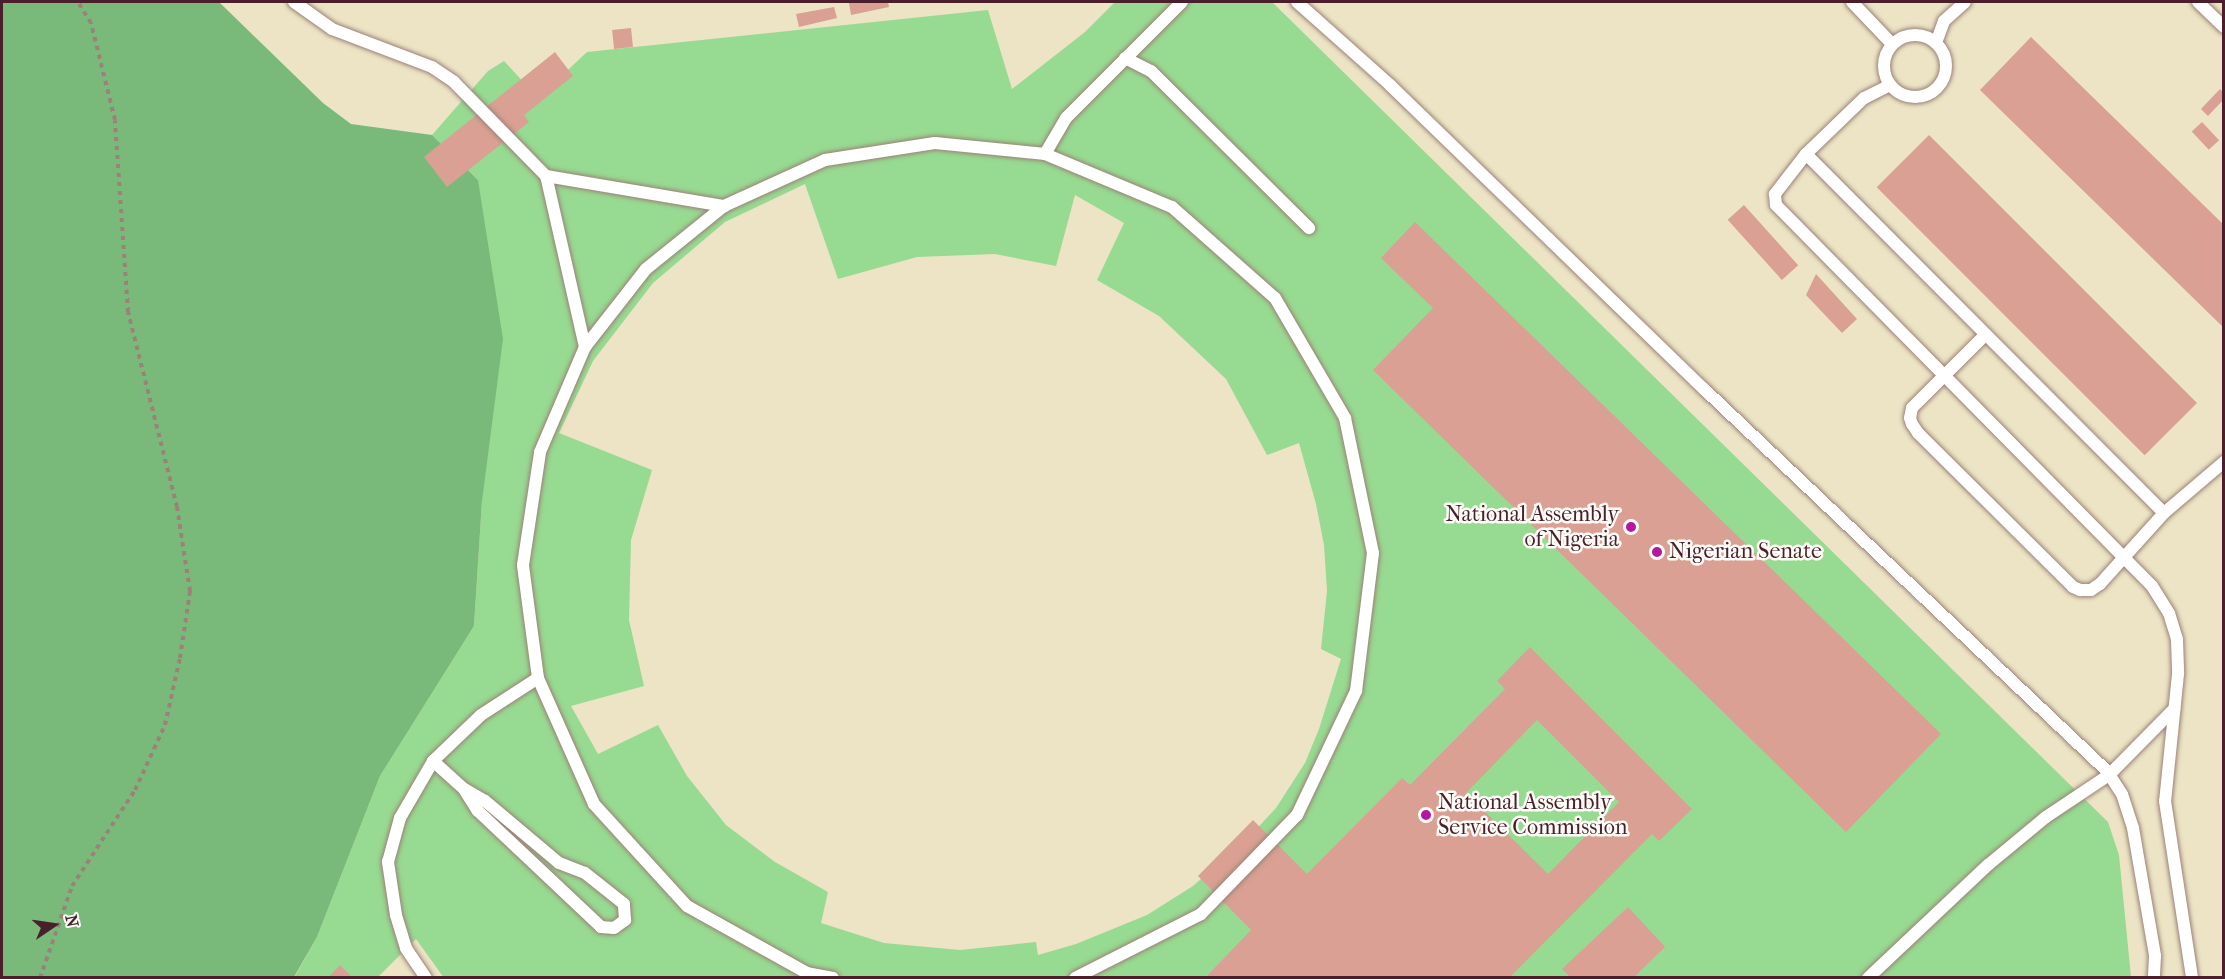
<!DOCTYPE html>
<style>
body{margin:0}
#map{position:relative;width:2225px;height:979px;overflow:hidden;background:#ece4c5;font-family:"IM FELL French Canon",serif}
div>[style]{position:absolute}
.green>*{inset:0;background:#97da91}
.forest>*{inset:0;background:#79ba7b}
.building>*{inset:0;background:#d9a093;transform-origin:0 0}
.path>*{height:4px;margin-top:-2px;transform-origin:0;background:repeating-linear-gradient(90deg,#9b8278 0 4.5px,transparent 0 9px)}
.roads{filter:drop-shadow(0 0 2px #9b8278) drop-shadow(0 0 2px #9b8278)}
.lane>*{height:12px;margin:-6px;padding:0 6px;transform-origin:6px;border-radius:6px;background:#fff}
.lane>.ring{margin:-6px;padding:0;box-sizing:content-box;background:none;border:12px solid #fff;border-radius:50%}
.dots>*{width:16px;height:16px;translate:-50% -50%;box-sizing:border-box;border:3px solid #fdfcf7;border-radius:50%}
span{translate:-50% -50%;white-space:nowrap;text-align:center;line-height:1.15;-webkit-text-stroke:5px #fdfcf7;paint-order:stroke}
.poi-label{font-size:22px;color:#4a1f2b}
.right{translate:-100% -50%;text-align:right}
.left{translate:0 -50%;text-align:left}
.frame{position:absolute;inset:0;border:3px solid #4a1f2b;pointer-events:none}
.north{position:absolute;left:24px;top:895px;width:60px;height:60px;-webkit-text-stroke:4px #fdfcf7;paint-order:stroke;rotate:77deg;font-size:16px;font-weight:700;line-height:24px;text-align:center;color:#4a1f2b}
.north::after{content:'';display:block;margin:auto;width:21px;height:27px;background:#4a1f2b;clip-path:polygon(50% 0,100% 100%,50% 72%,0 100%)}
</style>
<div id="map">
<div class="green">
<i style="clip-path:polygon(evenodd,1115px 2px,1272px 2px,2108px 822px,2119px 855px,2131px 977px,444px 978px,416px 939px,378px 977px,294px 978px,317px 937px,380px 776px,474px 626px,482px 501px,478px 180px,432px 135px,488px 71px,504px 61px,538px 98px,587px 52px,988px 10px,1012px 89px,1085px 32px,1115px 2px,805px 184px,838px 279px,917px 257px,995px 254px,1056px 266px,1075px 195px,1124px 223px,1097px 280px,1159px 316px,1226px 379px,1267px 455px,1299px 443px,1316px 504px,1324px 545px,1327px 591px,1321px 649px,1341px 659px,1319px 729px,1305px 763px,1276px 808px,1251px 835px,1193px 886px,1147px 915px,1076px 944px,1038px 955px,1036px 942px,960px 950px,884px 943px,821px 923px,828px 892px,775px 862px,726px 825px,687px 776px,658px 725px,598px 754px,571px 706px,644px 686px,629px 620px,631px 540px,652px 470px,559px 433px,593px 361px,653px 283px,725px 222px,805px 184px)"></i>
</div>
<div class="forest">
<i style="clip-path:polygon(2px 2px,219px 2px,323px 103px,351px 124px,432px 135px,478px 180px,503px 339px,482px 501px,474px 626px,380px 776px,317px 937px,294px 977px,2px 978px)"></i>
</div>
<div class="building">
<i style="clip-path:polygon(858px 2px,888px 2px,889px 7px,851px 15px,849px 3px)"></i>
<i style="clip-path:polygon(834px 7px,837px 18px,799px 27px,796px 14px)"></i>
<i style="left:631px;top:28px;width:19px;height:19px;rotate:84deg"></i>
<i style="clip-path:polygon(2031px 37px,2224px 225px,2224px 328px,1980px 90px)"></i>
<i style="clip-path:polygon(555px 52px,573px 76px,524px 115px,529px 122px,447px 187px,424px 157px)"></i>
<i style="clip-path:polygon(2220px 89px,2224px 93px,2224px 99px,2208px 116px,2201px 109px)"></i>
<i style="left:2202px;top:122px;width:25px;height:14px;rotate:47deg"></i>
<i style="left:1929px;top:135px;width:379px;height:74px;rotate:45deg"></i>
<i style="left:1744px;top:205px;width:81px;height:22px;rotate:48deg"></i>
<i style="clip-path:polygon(1415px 222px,1941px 734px,1846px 832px,1373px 370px,1433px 308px,1381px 258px)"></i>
<i style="clip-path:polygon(1816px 274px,1857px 319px,1842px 333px,1806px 295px)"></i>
<i style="clip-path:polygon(evenodd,1530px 647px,1692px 809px,1659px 841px,1652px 834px,1509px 978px,1205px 978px,1251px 930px,1198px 876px,1253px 820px,1307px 874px,1402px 778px,1410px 785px,1505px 689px,1497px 681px,1530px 647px,1537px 720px,1619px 802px,1548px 874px,1466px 793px,1537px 720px)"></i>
<i style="clip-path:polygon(1628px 907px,1665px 947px,1633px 978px,1571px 978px,1562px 969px)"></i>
<i style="clip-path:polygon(340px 965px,353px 978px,328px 978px)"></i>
</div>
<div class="path">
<i style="left:40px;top:978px;width:97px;rotate:-70.8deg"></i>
<i style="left:72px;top:886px;width:115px;rotate:-56.7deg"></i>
<i style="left:135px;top:790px;width:72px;rotate:-65.2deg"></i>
<i style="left:165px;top:725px;width:69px;rotate:-77.4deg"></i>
<i style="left:180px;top:658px;width:68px;rotate:-81.5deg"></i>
<i style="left:190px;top:591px;width:85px;rotate:-98.8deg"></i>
<i style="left:177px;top:507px;width:201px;rotate:-104.1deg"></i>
<i style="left:128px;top:312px;width:192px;rotate:-93.9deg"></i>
<i style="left:115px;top:120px;width:100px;rotate:-103.9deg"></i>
<i style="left:91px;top:23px;width:25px;rotate:-122deg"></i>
</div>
<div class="roads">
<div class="lane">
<i style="left:294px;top:2px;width:47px;rotate:35.4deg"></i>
<i style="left:332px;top:29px;width:107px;rotate:20.8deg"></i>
<i style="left:432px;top:67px;width:27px;rotate:34deg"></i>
<i style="left:454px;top:82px;width:132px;rotate:45.6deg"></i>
<i style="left:1297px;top:2px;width:125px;rotate:41.7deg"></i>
<i style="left:1390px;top:85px;width:437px;rotate:44.1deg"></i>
<i style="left:1704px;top:389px;width:555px;rotate:43.47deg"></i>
<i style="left:2107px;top:771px;width:27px;rotate:57deg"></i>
<i style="left:2122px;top:794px;width:36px;rotate:72deg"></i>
<i style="left:2133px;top:828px;width:130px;rotate:80.2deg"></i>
<i style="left:2155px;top:956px;width:22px;rotate:93deg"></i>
<i style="left:1852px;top:2px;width:58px;rotate:46.4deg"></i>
<i style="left:2198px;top:2px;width:36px;rotate:44deg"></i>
<i class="ring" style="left:1884px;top:35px;width:50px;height:50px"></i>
<i style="left:1936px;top:43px;width:23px;rotate:-70deg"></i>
<i style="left:1944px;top:21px;width:28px;rotate:-42deg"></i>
<i style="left:1125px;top:58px;width:29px;rotate:27deg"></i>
<i style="left:1151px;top:71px;width:223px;rotate:44.8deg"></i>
<i style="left:1890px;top:85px;width:29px;rotate:153deg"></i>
<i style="left:1864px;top:98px;width:81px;rotate:136deg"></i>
<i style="left:1806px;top:154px;width:51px;rotate:127.8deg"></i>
<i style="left:1775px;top:194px;width:11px;rotate:85deg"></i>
<i style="left:1776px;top:205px;width:535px;rotate:45.38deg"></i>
<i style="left:2152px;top:586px;width:32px;rotate:58deg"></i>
<i style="left:2169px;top:613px;width:28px;rotate:73deg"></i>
<i style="left:2177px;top:640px;width:34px;rotate:88deg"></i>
<i style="left:2178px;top:674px;width:128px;rotate:95.8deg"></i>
<i style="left:2165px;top:801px;width:179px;rotate:81.3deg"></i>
<i style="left:1045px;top:154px;width:42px;rotate:-59.7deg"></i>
<i style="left:1066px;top:118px;width:164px;rotate:-45deg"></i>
<i style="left:1806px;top:154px;width:507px;rotate:45.08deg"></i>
<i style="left:1985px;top:335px;width:103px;rotate:135deg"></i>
<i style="left:1912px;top:408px;width:10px;rotate:101deg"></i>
<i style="left:1910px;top:418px;width:6px;rotate:72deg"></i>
<i style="left:1912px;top:424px;width:11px;rotate:56deg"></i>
<i style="left:1918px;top:433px;width:218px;rotate:44.8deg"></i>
<i style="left:2073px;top:587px;width:8px;rotate:23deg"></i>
<i style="left:2080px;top:590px;width:11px"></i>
<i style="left:2091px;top:590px;width:11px;rotate:-34deg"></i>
<i style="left:2100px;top:584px;width:96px;rotate:-48deg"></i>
<i style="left:2164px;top:513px;width:79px;rotate:-40.4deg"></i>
<i style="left:585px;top:347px;width:175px;rotate:-102.8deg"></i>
<i style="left:546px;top:176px;width:181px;rotate:9.6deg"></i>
<i style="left:433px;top:761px;width:42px;rotate:42.1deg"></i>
<i style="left:464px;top:789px;width:26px;rotate:58deg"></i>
<i style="left:478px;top:811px;width:169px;rotate:43.3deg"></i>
<i style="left:601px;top:927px;width:13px;rotate:4deg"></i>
<i style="left:614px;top:928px;width:14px;rotate:-36deg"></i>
<i style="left:625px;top:920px;width:16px;rotate:-94deg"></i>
<i style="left:624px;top:904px;width:50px;rotate:-141.5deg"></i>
<i style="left:585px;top:873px;width:28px;rotate:-159deg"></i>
<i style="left:559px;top:863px;width:97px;rotate:-140deg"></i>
<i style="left:485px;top:801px;width:24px;rotate:-150deg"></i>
<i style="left:426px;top:978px;width:36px;rotate:-124deg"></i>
<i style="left:406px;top:948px;width:34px;rotate:-107deg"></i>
<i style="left:396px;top:915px;width:54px;rotate:-98.6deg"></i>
<i style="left:388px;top:862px;width:46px;rotate:-74.7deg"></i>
<i style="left:400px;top:818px;width:66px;rotate:-59.9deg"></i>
<i style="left:433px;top:761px;width:66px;rotate:-43.8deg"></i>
<i style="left:481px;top:715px;width:68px;rotate:-33deg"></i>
<i style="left:833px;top:978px;width:26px;rotate:-169deg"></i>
<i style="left:807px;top:973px;width:137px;rotate:-150.8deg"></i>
<i style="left:687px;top:906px;width:138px;rotate:-132.4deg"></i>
<i style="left:594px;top:804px;width:138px;rotate:-114deg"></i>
<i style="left:538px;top:678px;width:114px;rotate:-97.6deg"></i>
<i style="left:523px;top:565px;width:114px;rotate:-81.4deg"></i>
<i style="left:540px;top:452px;width:114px;rotate:-66.8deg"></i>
<i style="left:585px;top:347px;width:99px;rotate:-52deg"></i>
<i style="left:646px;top:269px;width:100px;rotate:-38.9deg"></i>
<i style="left:724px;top:206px;width:111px;rotate:-24.5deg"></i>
<i style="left:825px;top:160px;width:111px;rotate:-8.8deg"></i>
<i style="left:935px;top:143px;width:111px;rotate:5.7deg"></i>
<i style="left:1045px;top:154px;width:138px;rotate:22.7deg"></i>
<i style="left:1172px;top:207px;width:137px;rotate:41.5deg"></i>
<i style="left:1275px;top:298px;width:139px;rotate:59.7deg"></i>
<i style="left:1345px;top:418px;width:138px;rotate:78.3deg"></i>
<i style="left:1373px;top:553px;width:139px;rotate:97deg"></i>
<i style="left:1356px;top:691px;width:137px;rotate:115.4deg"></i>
<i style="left:1297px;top:815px;width:138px;rotate:134.1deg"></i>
<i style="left:1201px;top:914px;width:141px;rotate:153.1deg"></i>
<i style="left:1868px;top:978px;width:165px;rotate:-43.3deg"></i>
<i style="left:1988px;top:865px;width:75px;rotate:-39.6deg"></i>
<i style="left:2046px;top:817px;width:76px;rotate:-33.7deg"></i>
<i style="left:2109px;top:775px;width:93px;rotate:-45.4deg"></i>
</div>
</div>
<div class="dots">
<i style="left:1631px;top:527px;background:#b5179e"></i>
<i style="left:1657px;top:552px;background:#b5179e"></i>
<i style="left:1426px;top:815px;background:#b5179e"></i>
</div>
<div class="poi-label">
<span class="right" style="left:1619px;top:527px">National Assembly<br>of Nigeria</span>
<span class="left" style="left:1669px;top:552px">Nigerian Senate</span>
<span class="left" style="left:1438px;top:815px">National Assembly<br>Service Commission</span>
</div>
<div class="frame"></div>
<div class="north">N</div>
</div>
